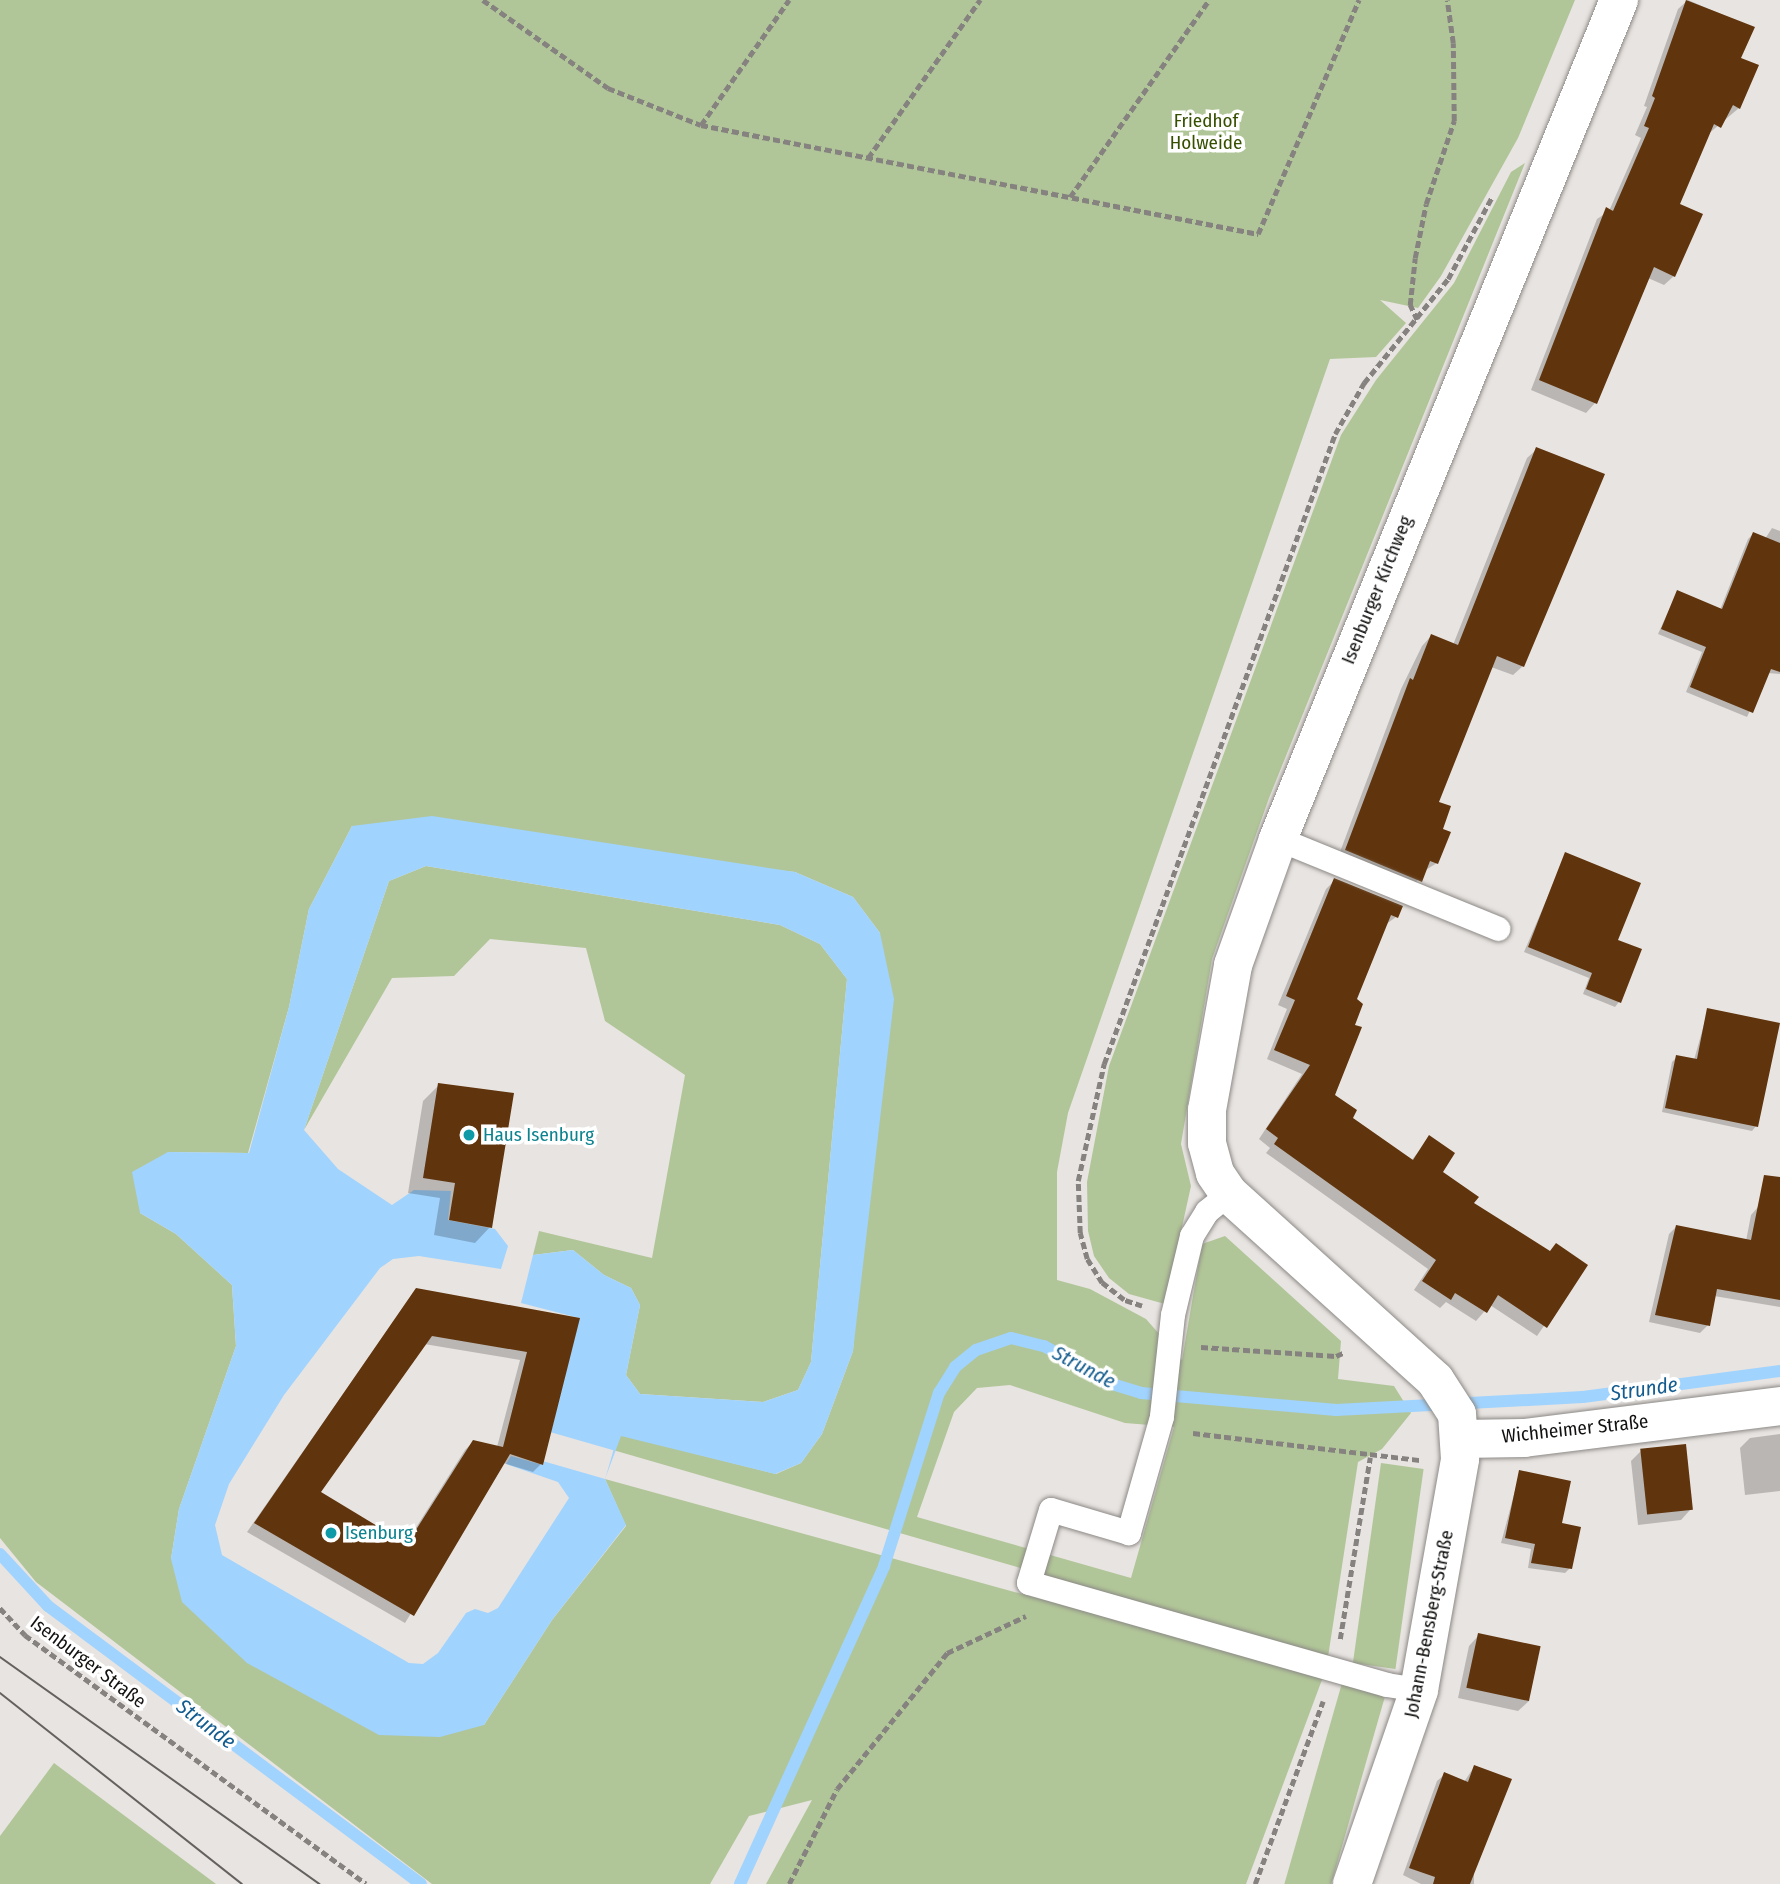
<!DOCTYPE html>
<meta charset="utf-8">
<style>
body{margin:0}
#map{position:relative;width:1780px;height:1884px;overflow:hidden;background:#e8e4e1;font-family:"Fira Sans Condensed",sans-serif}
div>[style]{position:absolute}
.green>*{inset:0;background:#b1c698;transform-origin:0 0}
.water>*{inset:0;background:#a0d3fe}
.pier>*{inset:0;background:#e8e4e1;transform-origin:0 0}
.shadow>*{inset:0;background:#0003}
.stream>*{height:12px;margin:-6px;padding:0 6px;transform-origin:6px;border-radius:6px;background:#a0d3fe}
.building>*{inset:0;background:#60340c;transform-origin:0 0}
.path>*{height:4.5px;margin-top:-2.25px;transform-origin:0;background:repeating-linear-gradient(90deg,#858280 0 7px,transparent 0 10.5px)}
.roads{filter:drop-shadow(0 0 2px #8c8986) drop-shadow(0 0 2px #8c8986)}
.service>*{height:24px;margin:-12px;padding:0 12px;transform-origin:12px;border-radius:12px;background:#fff}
.minor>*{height:38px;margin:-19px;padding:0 19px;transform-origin:19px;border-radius:19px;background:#fff}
.tertiary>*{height:38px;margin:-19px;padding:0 19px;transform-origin:19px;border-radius:19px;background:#fff}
.tram>*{height:2px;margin:-1px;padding:0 1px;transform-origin:1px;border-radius:1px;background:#646260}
.dots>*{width:19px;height:19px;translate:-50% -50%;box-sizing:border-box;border:4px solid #fff;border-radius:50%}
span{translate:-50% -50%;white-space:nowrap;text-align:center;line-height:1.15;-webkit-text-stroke:7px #fff;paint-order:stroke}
.park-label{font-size:19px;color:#365000}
.street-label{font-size:19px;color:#121110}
.culture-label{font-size:19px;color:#0d838f}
.left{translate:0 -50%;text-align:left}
.water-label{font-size:21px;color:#145c8e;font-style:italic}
</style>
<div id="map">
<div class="green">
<i style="clip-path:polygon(evenodd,0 0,1575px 0,1518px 138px,1441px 276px,1418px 308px,1380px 300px,1406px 323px,1376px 357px,1330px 359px,1068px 1113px,1057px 1172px,1057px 1280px,1090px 1289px,1146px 1319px,1182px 1360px,1202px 1244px,1225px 1236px,1341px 1341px,1338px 1379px,1394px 1386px,1411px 1413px,1382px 1449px,1358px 1462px,1328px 1657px,613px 1450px,621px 1435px,776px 1474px,801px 1463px,822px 1434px,853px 1351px,880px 933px,853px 897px,795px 872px,352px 826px,309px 909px,289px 1007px,248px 1153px,168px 1152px,140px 1213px,176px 1234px,232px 1285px,236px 1346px,179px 1509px,171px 1559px,484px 1725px,552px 1620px,626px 1526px,605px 1479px,1323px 1677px,1246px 1884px,766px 1884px,812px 1800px,749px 1816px,710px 1884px,432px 1884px,36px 1582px,0 1538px,0 0,1010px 1385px,1125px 1423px,1174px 1427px,1131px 1578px,917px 1517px,954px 1412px,977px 1388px,1010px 1385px)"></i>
<i style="clip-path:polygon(1525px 163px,1269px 798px,1212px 959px,1181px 1144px,1191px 1186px,1165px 1304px,1129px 1294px,1109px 1278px,1094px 1256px,1088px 1231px,1087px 1182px,1109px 1066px,1341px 435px,1376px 380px,1454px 283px,1511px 172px)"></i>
<i style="clip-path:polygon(426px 866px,780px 925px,820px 944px,847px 979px,811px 1362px,798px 1390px,763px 1402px,640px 1394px,626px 1375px,640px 1305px,631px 1288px,604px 1275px,573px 1250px,533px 1255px,539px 1231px,652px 1258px,685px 1075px,605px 1021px,586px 948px,490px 939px,454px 976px,392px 978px,304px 1130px,389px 881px)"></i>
<i style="left:1381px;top:1463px;width:43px;height:202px;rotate:8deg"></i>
<i style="left:1342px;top:1683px;width:45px;height:215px;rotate:16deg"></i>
<i style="clip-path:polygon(54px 1763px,216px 1884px,0 1884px,0 1836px)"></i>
</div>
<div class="water">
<i style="clip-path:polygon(evenodd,432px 816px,795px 872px,853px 897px,880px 933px,894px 999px,853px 1351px,822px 1434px,801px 1463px,775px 1474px,621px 1436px,605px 1479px,626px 1525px,552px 1620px,484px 1725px,440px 1737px,379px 1735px,247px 1663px,182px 1602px,171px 1559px,179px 1509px,236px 1346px,232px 1285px,176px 1234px,140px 1213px,132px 1172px,168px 1152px,249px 1153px,289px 1007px,309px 909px,352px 826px,432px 816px,426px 866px,780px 925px,820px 944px,847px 979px,811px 1362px,798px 1390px,763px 1402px,640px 1394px,626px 1375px,640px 1305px,631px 1288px,604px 1275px,573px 1250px,533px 1255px,521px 1303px,579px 1318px,543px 1465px,511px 1456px,506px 1464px,558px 1482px,569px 1498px,498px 1608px,488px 1613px,475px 1609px,466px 1613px,438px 1653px,423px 1664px,409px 1663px,222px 1555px,215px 1525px,229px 1484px,284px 1395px,380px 1268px,393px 1259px,419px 1256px,501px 1269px,508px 1246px,495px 1229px,448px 1220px,451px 1191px,414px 1190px,392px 1205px,338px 1169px,304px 1130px,389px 881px,426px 866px)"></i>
</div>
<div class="pier">
<i style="left:550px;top:1432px;width:66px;height:30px;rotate:16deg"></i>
</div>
<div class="shadow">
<i style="clip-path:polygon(1688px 0,1753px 28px,1739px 59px,1739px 108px,1707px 135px,1678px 205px,1674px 276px,1664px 285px,1648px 278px,1595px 403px,1586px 413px,1531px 390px,1597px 219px,1609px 211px,1641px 138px,1635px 135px,1647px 107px,1644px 106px,1678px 9px)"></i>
<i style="clip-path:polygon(1537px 449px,1523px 666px,1513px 675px,1491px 667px,1437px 803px,1437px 863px,1424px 871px,1411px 890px,1337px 860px,1401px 689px,1422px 646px,1431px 636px,1453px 645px,1527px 458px)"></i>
<i style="clip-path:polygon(1772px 528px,1780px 531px,1780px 674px,1767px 673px,1747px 717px,1686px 692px,1702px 652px,1658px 634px,1677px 592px,1720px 610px,1748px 539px,1753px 534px,1765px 539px)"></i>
<i style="clip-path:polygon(1566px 854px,1616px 941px,1619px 1002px,1615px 1007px,1583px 994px,1589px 978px,1524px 952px)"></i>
<i style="clip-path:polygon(1335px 880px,1396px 917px,1385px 925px,1355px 999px,1333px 1096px,1350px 1118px,1411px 1161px,1429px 1138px,1440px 1172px,1472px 1204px,1549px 1253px,1586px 1265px,1537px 1336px,1490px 1305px,1476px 1321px,1446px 1302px,1440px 1308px,1414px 1290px,1428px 1269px,1266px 1153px,1270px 1148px,1259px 1139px,1302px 1074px,1267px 1059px,1287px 1009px,1278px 1005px,1326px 889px)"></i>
<i style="clip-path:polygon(1708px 1010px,1756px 1126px,1752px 1131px,1662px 1112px,1672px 1062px,1677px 1057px,1694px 1060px)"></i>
<i style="clip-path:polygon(439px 1085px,490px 1227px,475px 1243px,434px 1235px,440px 1198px,408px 1193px,423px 1101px)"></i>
<i style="clip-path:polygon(1758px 1207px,1780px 1211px,1780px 1307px,1714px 1296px,1708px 1325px,1700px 1333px,1649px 1322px,1669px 1234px,1676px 1227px,1746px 1241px,1751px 1215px)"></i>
<i style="clip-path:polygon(evenodd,416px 1289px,578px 1319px,541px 1464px,533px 1472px,503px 1463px,405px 1623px,247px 1532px,416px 1289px,424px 1344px,520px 1360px,497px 1447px,473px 1442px,465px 1450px,405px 1545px,318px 1493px,424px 1344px)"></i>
<i style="clip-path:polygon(1780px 1434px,1780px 1491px,1745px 1495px,1740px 1448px,1750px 1438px)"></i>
<i style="clip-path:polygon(1641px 1451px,1691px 1509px,1681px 1520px,1638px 1525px,1631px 1461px)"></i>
<i style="clip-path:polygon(1520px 1472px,1560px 1525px,1570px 1568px,1565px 1573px,1528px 1568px,1531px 1549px,1501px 1543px)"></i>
<i style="clip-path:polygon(1479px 1635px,1529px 1701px,1518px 1711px,1458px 1698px,1469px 1646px)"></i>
<i style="clip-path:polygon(1474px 1767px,1474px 1884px,1421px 1884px,1403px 1875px,1437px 1781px,1444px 1775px,1464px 1782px)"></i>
</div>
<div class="stream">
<i style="left:0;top:1554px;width:71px;rotate:47.3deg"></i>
<i style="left:48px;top:1606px;width:465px;rotate:36.7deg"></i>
<i style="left:740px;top:1884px;width:349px;rotate:-65.6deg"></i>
<i style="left:884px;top:1566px;width:182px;rotate:-72.4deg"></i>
<i style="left:939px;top:1393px;width:31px;rotate:-58deg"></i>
<i style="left:955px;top:1367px;width:27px;rotate:-39deg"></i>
<i style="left:976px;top:1350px;width:37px;rotate:-19deg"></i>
<i style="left:1011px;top:1338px;width:34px;rotate:14deg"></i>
<i style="left:1044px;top:1346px;width:78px;rotate:29.2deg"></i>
<i style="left:1112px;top:1384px;width:30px;rotate:17deg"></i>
<i style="left:1141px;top:1393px;width:196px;rotate:5deg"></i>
<i style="left:1336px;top:1410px;width:247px;rotate:-3deg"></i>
<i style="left:1583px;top:1397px;width:199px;rotate:-7.5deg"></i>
</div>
<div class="building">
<i style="clip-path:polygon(1686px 0,1755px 27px,1741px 58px,1759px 65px,1740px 109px,1733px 105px,1721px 128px,1714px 124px,1680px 204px,1703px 214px,1675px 277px,1654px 267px,1597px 404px,1539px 380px,1606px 207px,1613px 211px,1649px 128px,1644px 126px,1655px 98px,1652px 96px)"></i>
<i style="clip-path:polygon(1536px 447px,1605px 474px,1524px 667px,1497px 656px,1439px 802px,1451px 806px,1443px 829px,1451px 832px,1438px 864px,1430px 861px,1422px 882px,1345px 850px,1410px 678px,1413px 680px,1431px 634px,1458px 645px)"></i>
<i style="clip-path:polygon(1753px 532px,1780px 543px,1780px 672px,1771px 669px,1753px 713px,1690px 687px,1706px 647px,1661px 629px,1677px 590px,1722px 609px)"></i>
<i style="clip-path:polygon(1565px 852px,1641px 883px,1618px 940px,1642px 949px,1621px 1003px,1586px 989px,1592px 973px,1528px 947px)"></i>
<i style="clip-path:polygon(1334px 878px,1403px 906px,1398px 918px,1391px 915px,1357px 999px,1363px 1004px,1355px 1025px,1362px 1027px,1335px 1095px,1357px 1110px,1353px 1118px,1413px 1160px,1429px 1135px,1455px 1153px,1443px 1172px,1479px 1197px,1474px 1203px,1550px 1251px,1556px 1243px,1588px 1265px,1547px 1328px,1498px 1295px,1487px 1313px,1455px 1293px,1451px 1300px,1422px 1281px,1436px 1260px,1274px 1144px,1278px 1138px,1266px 1129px,1310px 1065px,1274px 1050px,1295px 1000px,1286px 996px)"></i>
<i style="clip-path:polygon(1707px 1008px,1780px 1023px,1758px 1127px,1665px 1108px,1676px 1055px,1697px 1059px)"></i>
<i style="clip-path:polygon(438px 1083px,514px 1093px,492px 1228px,449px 1220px,455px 1183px,423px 1178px)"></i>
<i style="clip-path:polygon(1764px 1175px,1780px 1177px,1780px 1300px,1717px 1289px,1710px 1326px,1655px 1315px,1676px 1225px,1751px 1240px)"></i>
<i style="clip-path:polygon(evenodd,416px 1288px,580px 1318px,543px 1465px,510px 1454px,414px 1616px,254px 1523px,416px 1288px,432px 1336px,527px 1352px,503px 1447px,473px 1440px,407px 1544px,321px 1492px,432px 1336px)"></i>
<i style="left:1686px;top:1444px;width:66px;height:46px;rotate:84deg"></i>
<i style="clip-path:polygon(1519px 1470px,1571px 1481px,1562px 1523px,1581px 1527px,1572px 1569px,1531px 1563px,1535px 1544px,1505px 1538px)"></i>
<i style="left:1478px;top:1633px;width:64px;height:56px;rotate:12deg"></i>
<i style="clip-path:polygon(1474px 1765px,1512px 1779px,1470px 1884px,1433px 1884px,1435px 1877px,1409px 1868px,1444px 1772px,1468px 1782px)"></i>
</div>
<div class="path">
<i style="left:483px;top:0;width:153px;rotate:35.1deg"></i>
<i style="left:608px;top:88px;width:100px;rotate:21.7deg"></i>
<i style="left:701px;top:125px;width:568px;rotate:11.07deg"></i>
<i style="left:1258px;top:234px;width:255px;rotate:-66.7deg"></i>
<i style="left:701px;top:125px;width:153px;rotate:-54.9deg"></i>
<i style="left:868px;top:158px;width:194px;rotate:-54.7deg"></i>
<i style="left:1070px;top:197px;width:241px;rotate:-54.8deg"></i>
<i style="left:1417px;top:320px;width:17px;rotate:-115deg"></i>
<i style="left:1410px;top:305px;width:47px;rotate:-83.9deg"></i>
<i style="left:1415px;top:258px;width:55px;rotate:-78.5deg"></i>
<i style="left:1426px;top:204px;width:88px;rotate:-71.4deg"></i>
<i style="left:1454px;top:121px;width:78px;rotate:-90.7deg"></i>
<i style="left:1453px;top:43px;width:43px;rotate:-97.9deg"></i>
<i style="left:1142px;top:1306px;width:19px;rotate:-162deg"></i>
<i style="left:1124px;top:1300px;width:28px;rotate:-142deg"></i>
<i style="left:1102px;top:1283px;width:28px;rotate:-122deg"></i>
<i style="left:1087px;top:1259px;width:27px;rotate:-105deg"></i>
<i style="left:1080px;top:1233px;width:52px;rotate:-92.2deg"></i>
<i style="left:1078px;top:1181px;width:120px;rotate:-77.5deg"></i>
<i style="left:1104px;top:1064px;width:671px;rotate:-69.86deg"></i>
<i style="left:1335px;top:434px;width:59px;rotate:-60.4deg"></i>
<i style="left:1364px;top:383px;width:134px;rotate:-51.1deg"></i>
<i style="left:1448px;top:279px;width:93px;rotate:-61.8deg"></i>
<i style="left:1201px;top:1347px;width:135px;rotate:3.8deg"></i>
<i style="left:1336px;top:1356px;width:10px;rotate:-24deg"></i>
<i style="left:1193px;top:1433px;width:229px;rotate:6.8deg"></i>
<i style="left:0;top:1608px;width:37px;rotate:47deg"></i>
<i style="left:25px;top:1635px;width:422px;rotate:36.1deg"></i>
<i style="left:1340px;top:1639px;width:184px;rotate:-80.6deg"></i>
<i style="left:789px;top:1884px;width:106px;rotate:-63.2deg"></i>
<i style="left:837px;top:1789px;width:175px;rotate:-51deg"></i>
<i style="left:947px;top:1653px;width:87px;rotate:-25.1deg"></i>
<i style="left:1255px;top:1884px;width:195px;rotate:-69.6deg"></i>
</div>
<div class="roads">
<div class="service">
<i style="left:1278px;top:839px;width:238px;rotate:22.2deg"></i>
<i style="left:1229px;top:1194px;width:28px;rotate:141deg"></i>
<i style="left:1207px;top:1212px;width:28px;rotate:122deg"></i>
<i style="left:1192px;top:1236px;width:81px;rotate:103.5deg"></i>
<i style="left:1173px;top:1315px;width:103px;rotate:96.2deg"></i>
<i style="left:1162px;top:1417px;width:121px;rotate:105.9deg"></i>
<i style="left:1129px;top:1533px;width:81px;rotate:-163.6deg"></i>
<i style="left:1051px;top:1510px;width:76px;rotate:106.8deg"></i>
<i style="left:1029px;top:1583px;width:372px;rotate:15.9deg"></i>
<i style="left:1387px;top:1685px;width:32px;rotate:9deg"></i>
</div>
<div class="minor">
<i style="left:1460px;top:1439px;width:64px;rotate:-0.9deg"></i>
<i style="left:1524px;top:1438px;width:258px;rotate:-7.1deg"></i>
</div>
<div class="tertiary">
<i style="left:1352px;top:1884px;width:205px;rotate:-70.9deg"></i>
<i style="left:1419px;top:1690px;width:235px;rotate:-79.9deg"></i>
<i style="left:1460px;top:1459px;width:45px;rotate:-93.8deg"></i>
<i style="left:1457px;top:1414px;width:40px;rotate:-122.9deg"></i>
<i style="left:1435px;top:1380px;width:278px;rotate:-137.9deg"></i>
<i style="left:1229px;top:1194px;width:25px;rotate:-124deg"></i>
<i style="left:1215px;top:1173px;width:31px;rotate:-105deg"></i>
<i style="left:1207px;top:1143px;width:33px;rotate:-90deg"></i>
<i style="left:1207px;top:1110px;width:147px;rotate:-79.8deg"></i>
<i style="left:1233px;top:965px;width:134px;rotate:-70.3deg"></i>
<i style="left:1278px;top:839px;width:906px;rotate:-67.88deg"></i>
</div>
</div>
<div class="tram">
<i style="left:0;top:1657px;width:392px;rotate:35.4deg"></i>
<i style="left:0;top:1693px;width:308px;rotate:38.3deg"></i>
</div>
<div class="dots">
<i style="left:469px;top:1135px;background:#0f9aa8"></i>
<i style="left:331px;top:1533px;background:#0f9aa8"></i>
</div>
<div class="park-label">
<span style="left:1206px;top:132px">Friedhof<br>Holweide</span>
</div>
<div class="street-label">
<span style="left:1377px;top:590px;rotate:-68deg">Isenburger Kirchweg</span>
<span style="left:1575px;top:1429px;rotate:-6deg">Wichheimer Straße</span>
<span style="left:1429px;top:1624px;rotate:-79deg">Johann-Bensberg-Straße</span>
<span style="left:88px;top:1662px;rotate:37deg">Isenburger Straße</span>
</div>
<div class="culture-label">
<span class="left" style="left:483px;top:1135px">Haus Isenburg</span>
<span class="left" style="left:345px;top:1533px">Isenburg</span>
</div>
<div class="water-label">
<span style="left:1084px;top:1367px;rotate:28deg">Strunde</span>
<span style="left:1644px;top:1389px;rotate:-8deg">Strunde</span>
<span style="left:206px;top:1724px;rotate:37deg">Strunde</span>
</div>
</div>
